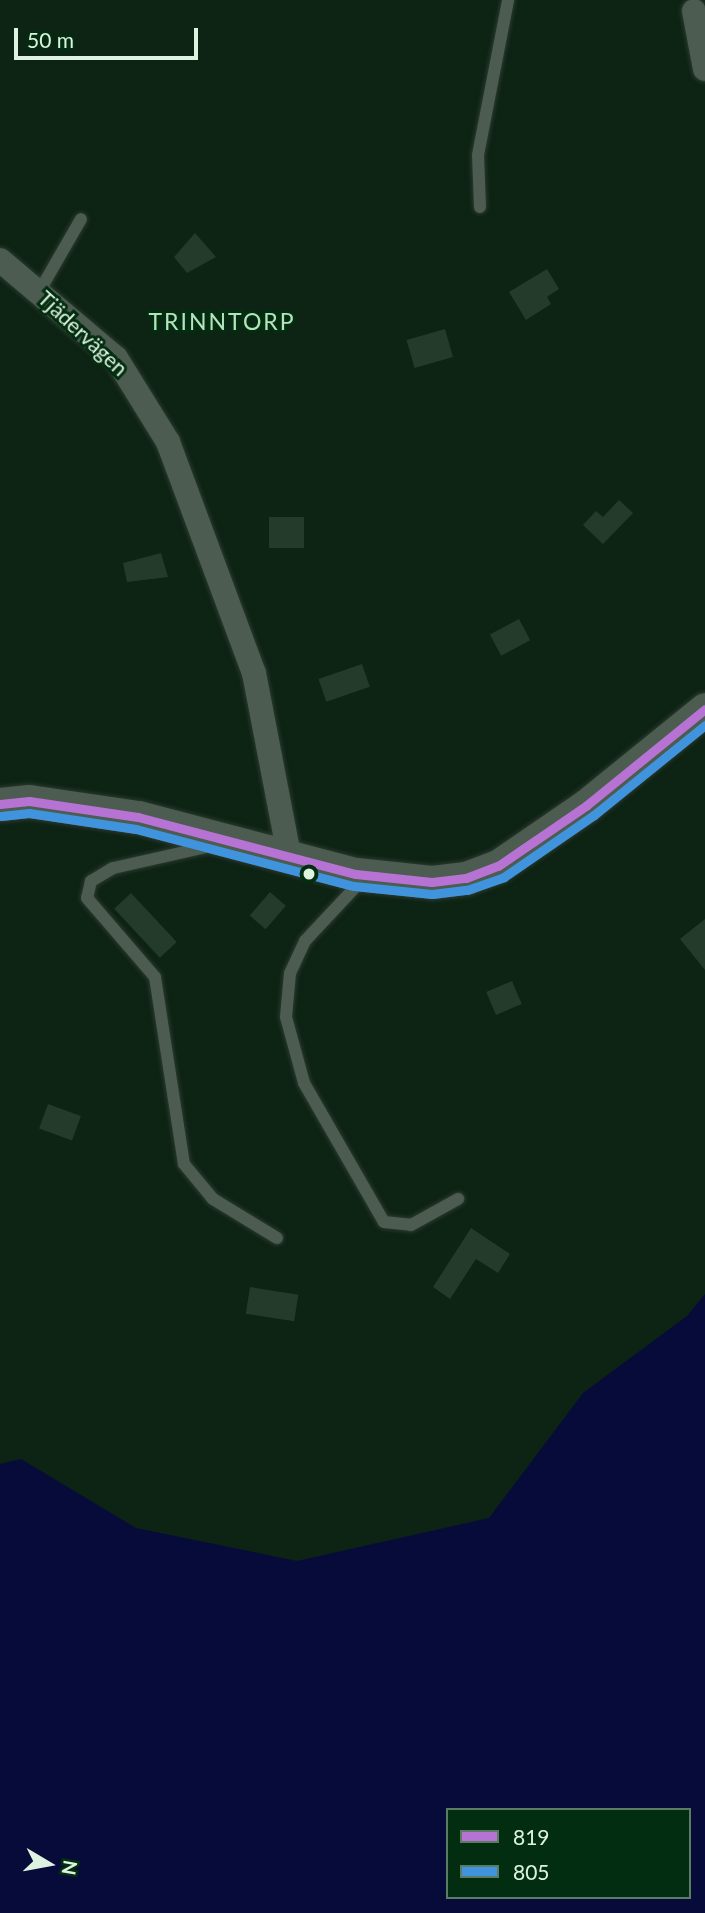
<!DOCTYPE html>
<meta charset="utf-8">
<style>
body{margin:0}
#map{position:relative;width:705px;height:1913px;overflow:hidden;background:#0d2314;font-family:Lato,sans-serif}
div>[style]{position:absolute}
.water>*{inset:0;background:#070b3a}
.building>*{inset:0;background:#243b2b;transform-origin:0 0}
.roads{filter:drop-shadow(0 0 2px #2b3a2f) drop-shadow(0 0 2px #2b3a2f)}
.lane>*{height:12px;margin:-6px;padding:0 6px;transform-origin:6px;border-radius:6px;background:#4c5c50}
.street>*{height:24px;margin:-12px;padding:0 12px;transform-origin:12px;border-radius:12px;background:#4c5c50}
.secondary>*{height:33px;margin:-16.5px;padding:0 16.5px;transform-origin:16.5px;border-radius:16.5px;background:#4c5c50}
.bus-1>*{height:9px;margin:-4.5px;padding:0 4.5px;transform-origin:4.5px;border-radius:4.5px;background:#b673d3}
.bus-2>*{height:9px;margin:-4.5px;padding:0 4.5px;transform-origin:4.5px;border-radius:4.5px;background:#4094de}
.dots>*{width:19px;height:19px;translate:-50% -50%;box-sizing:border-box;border:4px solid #032d10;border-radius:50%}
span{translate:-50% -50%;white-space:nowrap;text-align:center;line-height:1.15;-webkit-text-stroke:6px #032d10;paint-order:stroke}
.street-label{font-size:21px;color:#ddf3e0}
.neighbourhood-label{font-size:23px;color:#b6e3bd;letter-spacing:2px}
.legend{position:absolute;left:446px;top:1808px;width:245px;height:91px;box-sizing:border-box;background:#032d10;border:2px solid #5a7c63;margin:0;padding:9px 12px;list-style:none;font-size:21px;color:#ddf3e0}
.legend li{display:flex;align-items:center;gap:14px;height:35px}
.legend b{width:35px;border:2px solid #5a7c63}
.north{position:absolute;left:14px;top:1829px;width:70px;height:70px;-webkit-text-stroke:5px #032d10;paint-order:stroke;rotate:100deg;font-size:19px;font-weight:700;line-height:28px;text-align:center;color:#ddf3e0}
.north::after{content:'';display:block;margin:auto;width:24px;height:32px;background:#ddf3e0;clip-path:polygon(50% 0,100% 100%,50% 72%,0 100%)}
.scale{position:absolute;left:14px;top:28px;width:184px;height:32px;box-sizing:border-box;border:4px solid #ddf3e0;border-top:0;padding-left:9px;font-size:21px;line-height:24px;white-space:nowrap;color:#ddf3e0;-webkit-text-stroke:5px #032d10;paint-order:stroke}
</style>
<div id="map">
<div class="water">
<i style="clip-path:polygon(evenodd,705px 1294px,705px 1913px,0 1913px,0 1464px,21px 1459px,136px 1528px,297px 1561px,489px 1518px,583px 1393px,687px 1316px,705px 1294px,448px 1810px,689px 1810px,689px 1897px,448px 1897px,448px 1810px)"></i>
</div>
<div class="building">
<i style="clip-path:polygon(195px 233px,216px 257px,187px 273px,174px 257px)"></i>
<i style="clip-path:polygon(547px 269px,559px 289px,547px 297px,551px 304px,526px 320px,509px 292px)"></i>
<i style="left:445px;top:329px;width:29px;height:40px;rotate:74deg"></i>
<i style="clip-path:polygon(619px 500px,633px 513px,603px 544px,583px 525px,596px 511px,603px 517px)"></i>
<i style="left:304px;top:517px;width:31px;height:35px;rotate:90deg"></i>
<i style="clip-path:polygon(161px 553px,168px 577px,127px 582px,123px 563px)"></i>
<i style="left:519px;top:619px;width:24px;height:33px;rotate:62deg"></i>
<i style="left:362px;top:664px;width:24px;height:46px;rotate:71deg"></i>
<i style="left:270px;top:892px;width:21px;height:31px;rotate:41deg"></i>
<i style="left:131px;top:893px;width:67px;height:23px;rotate:47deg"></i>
<i style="clip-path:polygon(705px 919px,705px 970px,680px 939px)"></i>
<i style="left:512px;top:981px;width:25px;height:28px;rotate:67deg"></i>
<i style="left:48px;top:1104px;width:35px;height:26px;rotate:20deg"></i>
<i style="clip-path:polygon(471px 1228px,510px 1254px,498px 1273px,476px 1259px,450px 1299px,433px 1287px)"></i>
<i style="left:250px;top:1287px;width:49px;height:27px;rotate:9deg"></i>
</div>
<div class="roads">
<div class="lane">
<i style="left:480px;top:207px;width:52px;rotate:-92.2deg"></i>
<i style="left:478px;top:155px;width:158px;rotate:-79deg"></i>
<i style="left:39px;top:292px;width:84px;rotate:-60.1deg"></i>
<i style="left:211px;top:846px;width:100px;rotate:167.3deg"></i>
<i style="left:113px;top:868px;width:26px;rotate:149deg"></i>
<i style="left:91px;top:881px;width:17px;rotate:103deg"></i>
<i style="left:87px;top:898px;width:104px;rotate:49.3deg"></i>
<i style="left:155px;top:977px;width:189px;rotate:81.2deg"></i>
<i style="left:184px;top:1164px;width:45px;rotate:50.4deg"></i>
<i style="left:213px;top:1199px;width:75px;rotate:31.4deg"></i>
<i style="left:362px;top:880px;width:83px;rotate:133.1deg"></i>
<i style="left:305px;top:941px;width:35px;rotate:115deg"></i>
<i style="left:290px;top:973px;width:44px;rotate:95.2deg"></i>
<i style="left:286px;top:1017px;width:68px;rotate:74.7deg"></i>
<i style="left:304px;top:1083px;width:160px;rotate:60.1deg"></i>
<i style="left:384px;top:1222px;width:27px;rotate:6deg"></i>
<i style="left:411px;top:1225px;width:54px;rotate:-29deg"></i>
</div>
<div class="street">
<i style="left:694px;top:11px;width:59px;rotate:79.3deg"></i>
<i style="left:0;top:260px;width:152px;rotate:40.2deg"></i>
<i style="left:116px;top:358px;width:99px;rotate:58.2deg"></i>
<i style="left:168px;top:442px;width:246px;rotate:69.6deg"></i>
<i style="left:254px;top:673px;width:185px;rotate:79.1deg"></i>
</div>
<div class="secondary">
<i style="left:0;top:804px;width:29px;rotate:-6deg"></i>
<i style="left:29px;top:801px;width:110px;rotate:8.4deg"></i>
<i style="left:138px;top:817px;width:225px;rotate:14.7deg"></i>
<i style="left:356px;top:874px;width:76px;rotate:6deg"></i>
<i style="left:432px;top:882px;width:34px;rotate:-7deg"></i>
<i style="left:466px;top:878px;width:34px;rotate:-21deg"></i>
<i style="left:498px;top:866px;width:108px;rotate:-34.4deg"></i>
<i style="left:587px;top:805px;width:152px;rotate:-39.1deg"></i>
</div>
</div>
<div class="bus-1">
<i style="left:0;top:804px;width:29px;rotate:-6deg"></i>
<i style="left:29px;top:801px;width:110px;rotate:8.4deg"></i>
<i style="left:138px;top:817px;width:225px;rotate:14.7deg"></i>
<i style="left:356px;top:874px;width:76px;rotate:6deg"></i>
<i style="left:432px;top:882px;width:34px;rotate:-7deg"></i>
<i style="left:466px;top:878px;width:34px;rotate:-21deg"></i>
<i style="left:498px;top:866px;width:108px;rotate:-34.4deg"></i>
<i style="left:587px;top:805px;width:152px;rotate:-39.1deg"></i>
</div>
<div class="bus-2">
<i style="left:1px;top:816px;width:28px;rotate:-6deg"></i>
<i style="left:29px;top:813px;width:108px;rotate:8.5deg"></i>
<i style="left:136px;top:829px;width:225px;rotate:14.7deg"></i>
<i style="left:354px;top:886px;width:78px;rotate:5.9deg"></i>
<i style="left:432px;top:894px;width:35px;rotate:-7deg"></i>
<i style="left:467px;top:890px;width:39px;rotate:-19deg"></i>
<i style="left:504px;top:877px;width:109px;rotate:-34.6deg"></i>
<i style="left:594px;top:815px;width:143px;rotate:-39deg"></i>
</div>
<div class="dots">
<i style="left:309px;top:874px;background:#ddf3e0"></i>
</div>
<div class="street-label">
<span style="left:83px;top:333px;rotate:43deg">Tjädervägen</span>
</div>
<div class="neighbourhood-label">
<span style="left:222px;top:321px">TRINNTORP</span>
</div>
<ul class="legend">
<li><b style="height:9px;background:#b673d3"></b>819</li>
<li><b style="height:9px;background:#4094de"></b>805</li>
</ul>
<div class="north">N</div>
<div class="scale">50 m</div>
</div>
